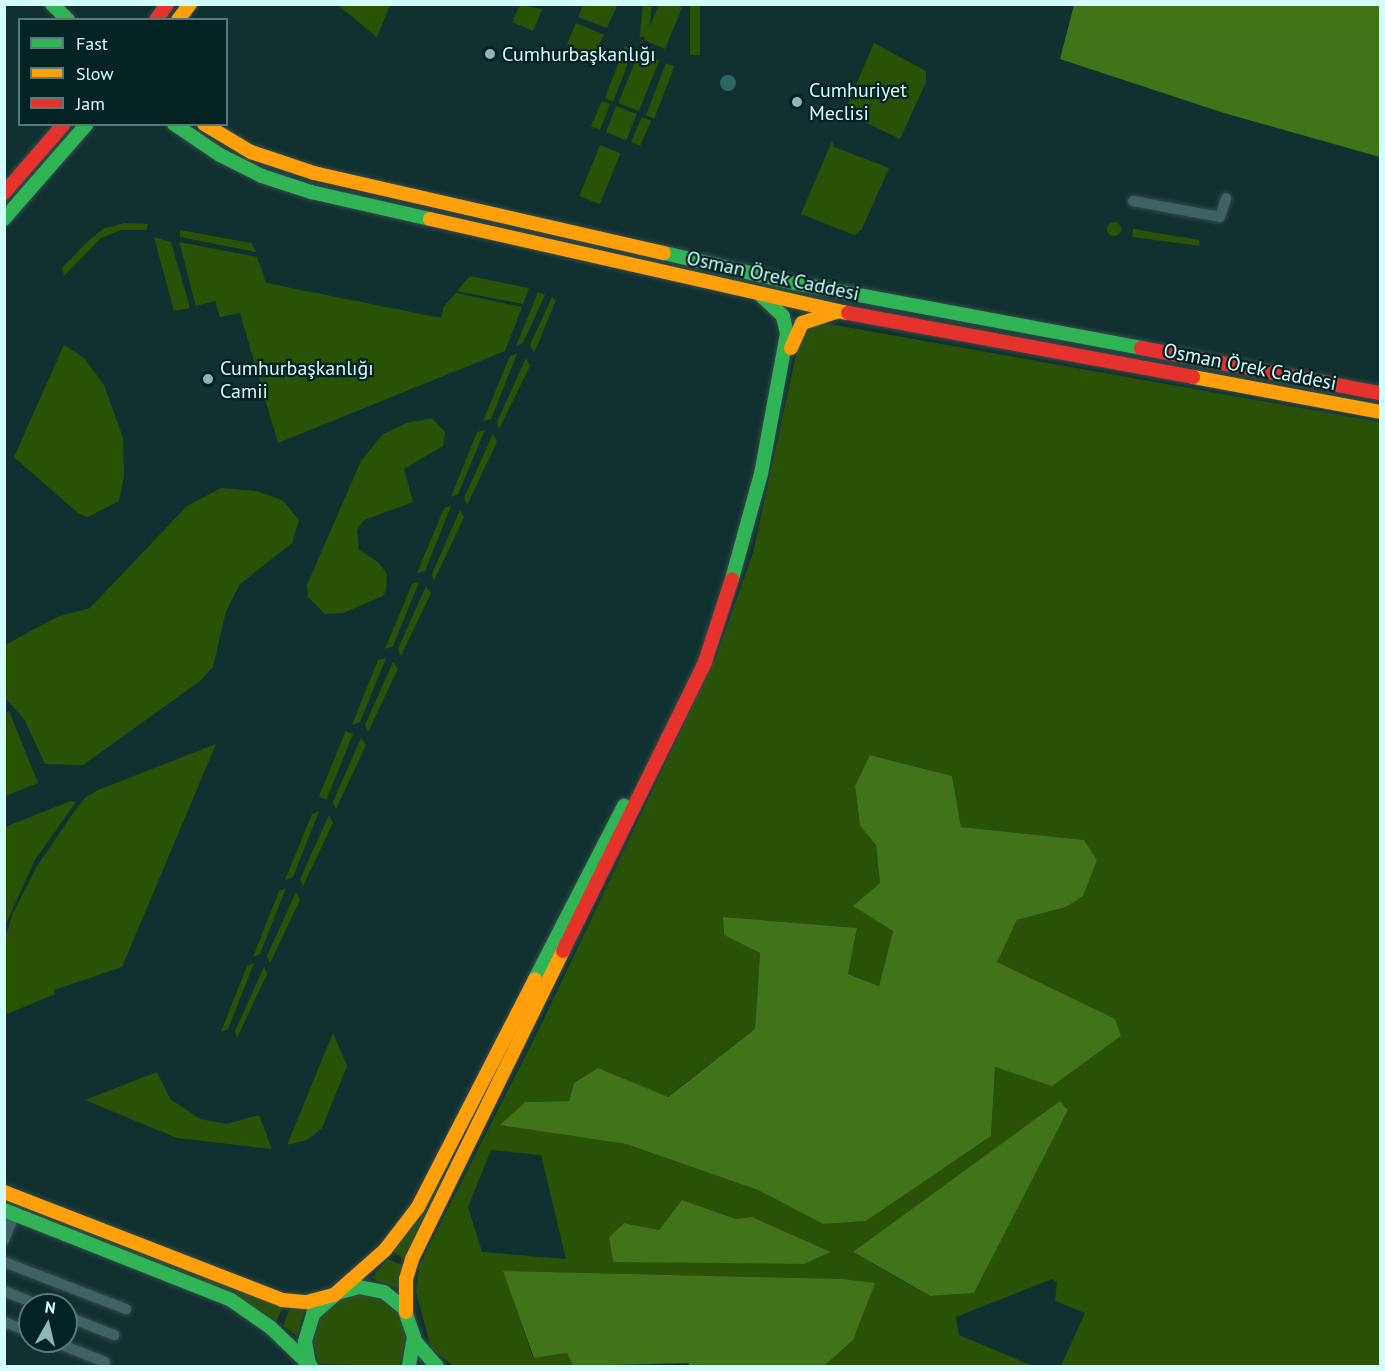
<!DOCTYPE html>
<meta charset="utf-8">
<style>
body{margin:0}
#map{position:relative;width:1385px;height:1371px;overflow:hidden;background:#113130;font-family:"PT Sans",sans-serif}
div>[style]{position:absolute}
.green>*{inset:0;background:#2a5206;transform-origin:0 0}
.round{border-radius:50%}
.forest>*{inset:0;background:#417419}
.water>*{inset:0;background:#316564}
.roads{filter:drop-shadow(0 0 2px #324b4a) drop-shadow(0 0 2px #324b4a)}
.street>*{height:10px;margin:-5px;padding:0 5px;transform-origin:5px;border-radius:5px;background:#3f6362}
.fast>*{height:14px;margin:-7px;padding:0 7px;transform-origin:7px;border-radius:7px;background:#30b455}
.slow>*{height:14px;margin:-7px;padding:0 7px;transform-origin:7px;border-radius:7px;background:#ff9f0a}
.jam>*{height:14px;margin:-7px;padding:0 7px;transform-origin:7px;border-radius:7px;background:#e5322d}
.dots>*{width:16px;height:16px;translate:-50% -50%;box-sizing:border-box;border:3px solid #032222;border-radius:50%}
span{translate:-50% -50%;white-space:nowrap;text-align:center;line-height:1.15;-webkit-text-stroke:4.5px #032222;paint-order:stroke}
.poi-label{font-size:20px;color:#d2fffd}
.left{translate:0 -50%;text-align:left}
.street-label{font-size:20px;color:#d2fffd}
.frame{position:absolute;inset:0;border:6px solid #d2fffd;pointer-events:none}
.legend{position:absolute;left:18px;top:18px;width:210px;height:108px;box-sizing:border-box;background:#032222;border:2px solid #567a7a;margin:0;padding:8px 10px;list-style:none;font-size:18px;color:#d2fffd}
.legend li{display:flex;align-items:center;gap:12px;height:30px}
.legend b{width:30px;border:2px solid #567a7a}
.north{position:absolute;left:18px;top:1293px;width:60px;height:60px;box-sizing:border-box;background:#032222;border:2px solid #567a7a;border-radius:50%;rotate:8deg;font-size:16px;font-weight:700;line-height:24px;text-align:center;color:#d2fffd}
.north::after{content:'';display:block;margin:auto;width:21px;height:27px;background:#8eb7b5;clip-path:polygon(50% 0,100% 100%,50% 72%,0 100%)}
</style>
<div id="map">
<div class="green">
<i style="left:643px;top:4px;width:9px;height:33px;rotate:6deg"></i>
<i style="clip-path:polygon(390px 5px,377px 37px,339px 6px,340px 4px)"></i>
<i style="clip-path:polygon(520px 5px,542px 9px,533px 31px,512px 22px)"></i>
<i style="clip-path:polygon(583px 5px,614px 4px,617px 6px,607px 28px,578px 17px)"></i>
<i style="clip-path:polygon(659px 5px,683px 5px,665px 49px,644px 40px)"></i>
<i style="left:690px;top:5px;width:10px;height:50px"></i>
<i style="left:576px;top:23px;width:30px;height:23px;rotate:23deg"></i>
<i style="clip-path:polygon(874px 43px,926px 71px,926px 82px,900px 139px,848px 114px,843px 115px)"></i>
<i style="left:625px;top:46px;width:9px;height:56px;rotate:21deg"></i>
<i style="left:639px;top:52px;width:22px;height:55px;rotate:22deg"></i>
<i style="left:666px;top:63px;width:9px;height:56px;rotate:21deg"></i>
<i style="clip-path:polygon(602px 101px,610px 104px,600px 130px,591px 126px)"></i>
<i style="left:616px;top:106px;width:22px;height:28px;rotate:21deg"></i>
<i style="left:642px;top:117px;width:10px;height:27px;rotate:24deg"></i>
<i style="clip-path:polygon(832px 141px,834px 147px,889px 168px,862px 229px,854px 235px,801px 214px)"></i>
<i style="left:600px;top:145px;width:22px;height:55px;rotate:22deg"></i>
<i class="round" style="left:1107px;top:222px;width:14px;height:14px"></i>
<i style="clip-path:polygon(124px 223px,148px 224px,146px 230px,121px 230px,101px 238px,64px 276px,62px 268px,87px 242px,103px 229px)"></i>
<i style="clip-path:polygon(1133px 229px,1199px 240px,1200px 246px,1132px 237px)"></i>
<i style="clip-path:polygon(180px 230px,251px 243px,256px 252px,180px 237px)"></i>
<i style="clip-path:polygon(154px 237px,171px 242px,190px 308px,174px 311px)"></i>
<i style="clip-path:polygon(179px 242px,257px 257px,266px 283px,441px 318px,444px 306px,456px 293px,522px 307px,505px 351px,278px 443px,240px 313px,220px 317px,215px 301px,196px 306px)"></i>
<i style="clip-path:polygon(470px 276px,529px 288px,523px 304px,457px 291px)"></i>
<i style="clip-path:polygon(538px 292px,545px 295px,523px 343px,516px 346px)"></i>
<i style="clip-path:polygon(552px 297px,556px 300px,534px 353px,530px 345px)"></i>
<i style="clip-path:polygon(evenodd,818px 322px,1380px 422px,1380px 1366px,1061px 1366px,1085px 1313px,1055px 1301px,1057px 1282px,1052px 1279px,956px 1317px,959px 1335px,1033px 1366px,824px 1366px,853px 1340px,874px 1284px,843px 1279px,504px 1271px,533px 1358px,567px 1353px,573px 1366px,453px 1366px,431px 1348px,416px 1292px,419px 1266px,541px 1025px,717px 654px,753px 553px,800px 336px,818px 322px,871px 755px,952px 776px,961px 827px,1084px 840px,1097px 860px,1082px 896px,1066px 907px,1017px 920px,996px 963px,1114px 1019px,1121px 1036px,1052px 1085px,995px 1067px,991px 1136px,866px 1221px,823px 1224px,758px 1190px,626px 1144px,501px 1125px,525px 1102px,569px 1101px,574px 1083px,598px 1068px,667px 1097px,755px 1029px,760px 953px,724px 935px,723px 917px,857px 928px,848px 974px,879px 986px,893px 931px,854px 906px,880px 883px,876px 845px,860px 826px,855px 786px,871px 755px,818px 322px,1060px 1101px,1068px 1110px,974px 1293px,929px 1296px,854px 1253px,1060px 1101px,818px 322px,491px 1150px,541px 1155px,566px 1259px,482px 1252px,468px 1207px,491px 1150px,818px 322px,682px 1200px,736px 1219px,752px 1217px,831px 1252px,804px 1264px,613px 1261px,609px 1237px,624px 1223px,659px 1230px,682px 1200px)"></i>
<i style="clip-path:polygon(64px 345px,84px 358px,104px 385px,123px 438px,124px 476px,119px 501px,88px 517px,79px 514px,14px 457px)"></i>
<i style="clip-path:polygon(517px 354px,491px 419px,483px 421px,510px 356px)"></i>
<i style="clip-path:polygon(526px 358px,530px 366px,499px 429px,497px 422px)"></i>
<i style="clip-path:polygon(432px 418px,445px 432px,443px 446px,404px 469px,413px 502px,364px 520px,357px 530px,359px 550px,378px 562px,387px 574px,386px 590px,383px 596px,343px 613px,325px 614px,308px 597px,307px 585px,361px 461px,383px 434px,407px 423px)"></i>
<i style="clip-path:polygon(485px 430px,458px 494px,451px 497px,477px 432px)"></i>
<i style="clip-path:polygon(493px 434px,497px 442px,467px 505px,464px 498px)"></i>
<i style="clip-path:polygon(221px 488px,256px 491px,282px 500px,299px 520px,292px 543px,240px 584px,226px 611px,213px 667px,200px 681px,83px 765px,45px 764px,24px 719px,5px 698px,5px 645px,57px 617px,90px 608px,187px 506px)"></i>
<i style="clip-path:polygon(451px 506px,425px 571px,417px 573px,444px 508px)"></i>
<i style="clip-path:polygon(460px 510px,464px 517px,434px 581px,432px 574px)"></i>
<i style="clip-path:polygon(419px 582px,393px 646px,385px 649px,412px 584px)"></i>
<i style="clip-path:polygon(426px 586px,431px 593px,401px 656px,398px 649px)"></i>
<i style="clip-path:polygon(386px 658px,360px 722px,352px 725px,378px 660px)"></i>
<i style="clip-path:polygon(393px 662px,398px 669px,368px 732px,365px 725px)"></i>
<i style="clip-path:polygon(9px 711px,38px 783px,5px 796px,5px 713px)"></i>
<i style="left:353px;top:734px;width:71px;height:8px;rotate:112deg"></i>
<i style="clip-path:polygon(361px 738px,366px 745px,336px 809px,333px 802px)"></i>
<i style="clip-path:polygon(216px 744px,122px 967px,54px 990px,55px 994px,5px 1015px,5px 939px,12px 915px,37px 866px,74px 812px,85px 798px,98px 790px)"></i>
<i style="clip-path:polygon(71px 801px,76px 802px,35px 860px,5px 926px,5px 827px)"></i>
<i style="clip-path:polygon(319px 811px,293px 877px,285px 880px,312px 814px)"></i>
<i style="clip-path:polygon(329px 815px,333px 823px,303px 886px,300px 879px)"></i>
<i style="clip-path:polygon(616px 826px,404px 1259px,393px 1252px,413px 1226px)"></i>
<i style="clip-path:polygon(286px 888px,260px 954px,253px 957px,279px 891px)"></i>
<i style="clip-path:polygon(296px 892px,300px 900px,270px 963px,267px 956px)"></i>
<i style="clip-path:polygon(254px 963px,228px 1029px,221px 1032px,247px 966px)"></i>
<i style="clip-path:polygon(264px 967px,267px 974px,237px 1038px,235px 1031px)"></i>
<i style="clip-path:polygon(333px 1033px,347px 1066px,322px 1128px,307px 1140px,287px 1145px)"></i>
<i style="clip-path:polygon(157px 1072px,170px 1099px,200px 1119px,227px 1124px,259px 1115px,272px 1149px,177px 1138px,85px 1100px)"></i>
<i style="clip-path:polygon(4px 1198px,283px 1307px,276px 1322px,250px 1304px,5px 1204px)"></i>
<i style="clip-path:polygon(387px 1259px,402px 1265px,398px 1289px,372px 1278px)"></i>
<i style="clip-path:polygon(359px 1295px,381px 1299px,399px 1314px,407px 1337px,400px 1366px,319px 1364px,313px 1343px,322px 1313px,343px 1298px)"></i>
<i style="clip-path:polygon(290px 1308px,305px 1309px,297px 1336px,283px 1326px)"></i>
</div>
<div class="forest">
<i style="clip-path:polygon(1074px 5px,1380px 5px,1380px 157px,1224px 113px,1060px 59px)"></i>
<i style="clip-path:polygon(870px 755px,952px 776px,961px 827px,1084px 840px,1097px 860px,1083px 896px,1066px 907px,1017px 920px,997px 962px,1115px 1019px,1121px 1036px,1052px 1086px,995px 1067px,991px 1136px,866px 1221px,823px 1224px,758px 1190px,626px 1144px,500px 1125px,525px 1102px,569px 1101px,574px 1083px,598px 1068px,668px 1097px,755px 1029px,760px 953px,724px 935px,723px 917px,857px 928px,848px 974px,879px 986px,893px 931px,853px 906px,880px 883px,876px 845px,860px 826px,855px 786px)"></i>
<i style="clip-path:polygon(1060px 1101px,1068px 1110px,974px 1293px,930px 1296px,853px 1252px)"></i>
<i style="clip-path:polygon(682px 1200px,736px 1219px,752px 1217px,831px 1252px,804px 1264px,613px 1262px,609px 1237px,624px 1223px,659px 1230px)"></i>
<i style="clip-path:polygon(503px 1271px,843px 1279px,875px 1283px,853px 1340px,824px 1366px,689px 1366px,689px 1363px,573px 1366px,567px 1353px,534px 1358px)"></i>
</div>
<div class="water">
<i class="round" style="left:720px;top:75px;width:16px;height:16px"></i>
</div>
<div class="roads">
<div class="street">
<i style="left:1133px;top:201px;width:88px;rotate:10.4deg"></i>
<i style="left:1220px;top:217px;width:20px;rotate:-72deg"></i>
<i style="left:4px;top:1240px;width:28px;rotate:-67deg"></i>
<i style="left:4px;top:1262px;width:131px;rotate:21.1deg"></i>
<i style="left:4px;top:1291px;width:38px;rotate:22deg"></i>
<i style="left:66px;top:1316px;width:52px;rotate:21.6deg"></i>
<i style="left:4px;top:1322px;width:28px;rotate:21deg"></i>
<i style="left:52px;top:1341px;width:57px;rotate:21.6deg"></i>
</div>
<div class="fast">
<i style="left:52px;top:4px;width:23px;rotate:45deg"></i>
<i style="left:174px;top:124px;width:55px;rotate:34deg"></i>
<i style="left:220px;top:155px;width:47px;rotate:26.6deg"></i>
<i style="left:262px;top:176px;width:52px;rotate:18.1deg"></i>
<i style="left:311px;top:192px;width:122px;rotate:12.8deg"></i>
<i style="left:4px;top:219px;width:126px;rotate:-48.9deg"></i>
<i style="left:664px;top:253px;width:133px;rotate:13deg"></i>
<i style="left:794px;top:283px;width:353px;rotate:10.6deg"></i>
<i style="left:732px;top:579px;width:109px;rotate:-74.6deg"></i>
<i style="left:761px;top:474px;width:142px;rotate:-79.5deg"></i>
<i style="left:787px;top:334px;width:18px;rotate:-103deg"></i>
<i style="left:783px;top:316px;width:33px;rotate:-137deg"></i>
<i style="left:535px;top:979px;width:195px;rotate:-62.8deg"></i>
<i style="left:4px;top:1210px;width:244px;rotate:21.6deg"></i>
<i style="left:231px;top:1300px;width:47px;rotate:34.7deg"></i>
<i style="left:270px;top:1327px;width:57px;rotate:43.6deg"></i>
<i style="left:414px;top:1340px;width:35px;rotate:49deg"></i>
<i style="left:309px;top:1364px;width:23px;rotate:-100deg"></i>
<i style="left:305px;top:1341px;width:28px;rotate:-73deg"></i>
<i style="left:313px;top:1314px;width:32px;rotate:-41deg"></i>
<i style="left:337px;top:1293px;width:23px;rotate:-15deg"></i>
<i style="left:359px;top:1287px;width:25px;rotate:11deg"></i>
<i style="left:384px;top:1292px;width:26px;rotate:39deg"></i>
<i style="left:404px;top:1308px;width:31px;rotate:71deg"></i>
<i style="left:414px;top:1337px;width:29px;rotate:100deg"></i>
</div>
<div class="slow">
<i style="left:178px;top:20px;width:20px;rotate:-53deg"></i>
<i style="left:204px;top:124px;width:55px;rotate:30.8deg"></i>
<i style="left:251px;top:152px;width:66px;rotate:18.4deg"></i>
<i style="left:314px;top:173px;width:359px;rotate:12.9deg"></i>
<i style="left:430px;top:219px;width:428px;rotate:12.7deg"></i>
<i style="left:791px;top:348px;width:27px;rotate:-66deg"></i>
<i style="left:802px;top:323px;width:38px;rotate:-18deg"></i>
<i style="left:1193px;top:377px;width:190px;rotate:10.6deg"></i>
<i style="left:4px;top:1192px;width:298px;rotate:21.2deg"></i>
<i style="left:282px;top:1300px;width:25px;rotate:5deg"></i>
<i style="left:307px;top:1302px;width:27px;rotate:-15deg"></i>
<i style="left:334px;top:1295px;width:68px;rotate:-41.4deg"></i>
<i style="left:385px;top:1250px;width:54px;rotate:-52.5deg"></i>
<i style="left:418px;top:1207px;width:256px;rotate:-62.8deg"></i>
<i style="left:406px;top:1312px;width:33px;rotate:-90deg"></i>
<i style="left:406px;top:1279px;width:21px;rotate:-73deg"></i>
<i style="left:412px;top:1259px;width:343px;rotate:-63.9deg"></i>
</div>
<div class="jam">
<i style="left:156px;top:20px;width:19px;rotate:-55deg"></i>
<i style="left:4px;top:193px;width:91px;rotate:-49deg"></i>
<i style="left:848px;top:313px;width:351px;rotate:10.5deg"></i>
<i style="left:1141px;top:348px;width:243px;rotate:10.7deg"></i>
<i style="left:563px;top:951px;width:322px;rotate:-63.8deg"></i>
<i style="left:705px;top:662px;width:87px;rotate:-72deg"></i>
</div>
</div>
<div class="dots">
<i style="left:490px;top:54px;background:#8eb7b5"></i>
<i style="left:797px;top:102px;background:#8eb7b5"></i>
<i style="left:208px;top:379px;background:#8eb7b5"></i>
</div>
<div class="poi-label">
<span class="left" style="left:502px;top:54px">Cumhurbaşkanlığı</span>
<span class="left" style="left:809px;top:102px">Cumhuriyet<br>Meclisi</span>
<span class="left" style="left:220px;top:380px">Cumhurbaşkanlığı<br>Camii</span>
</div>
<div class="street-label">
<span style="left:773px;top:276px;rotate:12deg">Osman Örek Caddesi</span>
<span style="left:1250px;top:367px;rotate:11deg">Osman Örek Caddesi</span>
</div>
<div class="frame"></div>
<ul class="legend">
<li><b style="height:8px;background:#30b455"></b>Fast</li>
<li><b style="height:8px;background:#ff9f0a"></b>Slow</li>
<li><b style="height:8px;background:#e5322d"></b>Jam</li>
</ul>
<div class="north">N</div>
</div>
